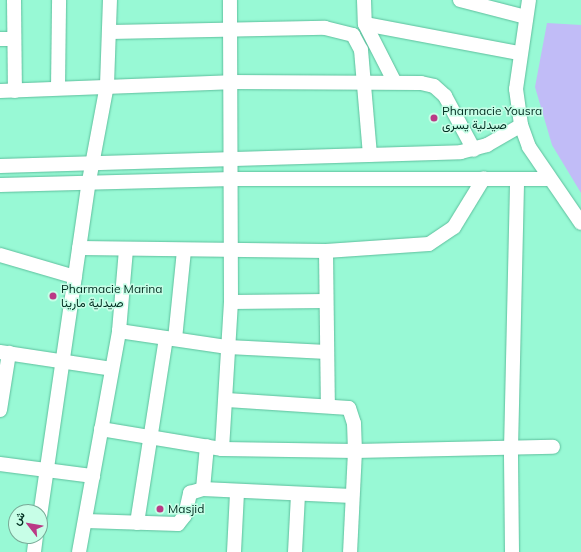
<!DOCTYPE html>
<meta charset="utf-8">
<style>
body{margin:0}
#map{position:relative;width:581px;height:552px;overflow:hidden;background:#98f9d5;font-family:Mulish,Vazirmatn,sans-serif}
div>[style]{position:absolute}
.green>*{inset:0;background:#c1bcf7}
.roads{filter:drop-shadow(0 0 1px #5ebf9d) drop-shadow(0 0 1px #5ebf9d)}
.minor>*{height:14px;margin:-7px;padding:0 7px;transform-origin:7px;border-radius:7px;background:#fff}
.dots>*{width:11px;height:11px;translate:-50% -50%;box-sizing:border-box;border:2px solid #c7fee7;border-radius:50%}
span{translate:-50% -50%;white-space:nowrap;text-align:center;line-height:1.15;-webkit-text-stroke:3px #c7fee7;paint-order:stroke}
.poi-label{font-size:12px;color:#012d20}
.left{translate:0 -50%;text-align:left}
.north{position:absolute;left:8px;top:504px;width:40px;height:40px;box-sizing:border-box;background:#c7fee7;border:1px solid #78aa97;border-radius:50%;rotate:301deg;font-size:11px;font-weight:700;line-height:16px;text-align:center;color:#012d20}
.north::after{content:'';display:block;margin:auto;width:14px;height:18px;background:#ba3a86;clip-path:polygon(50% 0,100% 100%,50% 72%,0 100%)}
</style>
<div id="map">
<div class="green">
<i style="clip-path:polygon(547px 23px,581px 25px,581px 193px,552px 145px,535px 87px)"></i>
</div>
<div class="roads">
<div class="minor">
<i style="left:14px;top:0;width:91px;rotate:89.4deg"></i>
<i style="left:364px;top:0;width:24px;rotate:88deg"></i>
<i style="left:365px;top:24px;width:64px;rotate:63deg"></i>
<i style="left:460px;top:0;width:68px;rotate:14.4deg"></i>
<i style="left:529px;top:0;width:90px;rotate:98.3deg"></i>
<i style="left:516px;top:89px;width:36px;rotate:82deg"></i>
<i style="left:521px;top:125px;width:23px;rotate:70deg"></i>
<i style="left:529px;top:147px;width:92px;rotate:55.6deg"></i>
<i style="left:365px;top:24px;width:157px;rotate:10.7deg"></i>
<i style="left:110px;top:32px;width:215px;rotate:-1.1deg"></i>
<i style="left:325px;top:28px;width:29px;rotate:14deg"></i>
<i style="left:353px;top:35px;width:17px;rotate:62deg"></i>
<i style="left:361px;top:50px;width:105px;rotate:85.1deg"></i>
<i style="left:0;top:39px;width:14px"></i>
<i style="left:58px;top:88px;width:88px;rotate:-89.3deg"></i>
<i style="left:0;top:91px;width:230px;rotate:-2.2deg"></i>
<i style="left:230px;top:82px;width:191px;rotate:0.3deg"></i>
<i style="left:421px;top:83px;width:13px;rotate:13deg"></i>
<i style="left:434px;top:86px;width:15px;rotate:42deg"></i>
<i style="left:445px;top:96px;width:61px;rotate:61.8deg"></i>
<i style="left:0;top:166px;width:461px;rotate:-1.7deg"></i>
<i style="left:461px;top:152px;width:27px;rotate:-15deg"></i>
<i style="left:487px;top:145px;width:39px;rotate:-30deg"></i>
<i style="left:0;top:185px;width:233px;rotate:-1.5deg"></i>
<i style="left:233px;top:179px;width:317px"></i>
<i style="left:79px;top:248px;width:247px;rotate:0.7deg"></i>
<i style="left:326px;top:251px;width:103px;rotate:-3.9deg"></i>
<i style="left:429px;top:244px;width:30px;rotate:-34deg"></i>
<i style="left:454px;top:227px;width:57px;rotate:-58.5deg"></i>
<i style="left:326px;top:251px;width:155px;rotate:89.3deg"></i>
<i style="left:0;top:255px;width:78px;rotate:16.3deg"></i>
<i style="left:231px;top:302px;width:95px;rotate:-0.6deg"></i>
<i style="left:119px;top:331px;width:110px;rotate:8.4deg"></i>
<i style="left:228px;top:347px;width:99px;rotate:2.9deg"></i>
<i style="left:175px;top:339px;width:89px;rotate:-84.2deg"></i>
<i style="left:0;top:352px;width:113px;rotate:8.6deg"></i>
<i style="left:227px;top:400px;width:122px;rotate:3.8deg"></i>
<i style="left:349px;top:408px;width:16px;rotate:72deg"></i>
<i style="left:354px;top:423px;width:28px;rotate:88deg"></i>
<i style="left:355px;top:451px;width:101px;rotate:92.8deg"></i>
<i style="left:0;top:410px;width:58px;rotate:-81deg"></i>
<i style="left:101px;top:429px;width:123px;rotate:9.4deg"></i>
<i style="left:222px;top:449px;width:133px;rotate:0.9deg"></i>
<i style="left:355px;top:451px;width:198px;rotate:-1.2deg"></i>
<i style="left:222px;top:449px;width:147px;rotate:-86.5deg"></i>
<i style="left:231px;top:302px;width:302px;rotate:-90.2deg"></i>
<i style="left:0;top:464px;width:94px;rotate:7.4deg"></i>
<i style="left:203px;top:489px;width:43px;rotate:-84.7deg"></i>
<i style="left:40px;top:516px;width:339px;rotate:-81.7deg"></i>
<i style="left:89px;top:181px;width:98px;rotate:-79.4deg"></i>
<i style="left:107px;top:85px;width:85px;rotate:-88deg"></i>
<i style="left:86px;top:521px;width:92px;rotate:1.9deg"></i>
<i style="left:178px;top:524px;width:11px;rotate:-52deg"></i>
<i style="left:185px;top:515px;width:23px;rotate:-77deg"></i>
<i style="left:190px;top:493px;width:14px;rotate:-17deg"></i>
<i style="left:203px;top:489px;width:149px;rotate:2.7deg"></i>
<i style="left:137px;top:523px;width:187px;rotate:-81.1deg"></i>
<i style="left:34px;top:552px;width:16px;rotate:-83deg"></i>
<i style="left:79px;top:552px;width:225px;rotate:-79.7deg"></i>
<i style="left:119px;top:331px;width:82px;rotate:-85.1deg"></i>
<i style="left:234px;top:552px;width:60px;rotate:-87.1deg"></i>
<i style="left:295px;top:552px;width:57px;rotate:-87deg"></i>
<i style="left:512px;top:552px;width:103px;rotate:-90.6deg"></i>
<i style="left:511px;top:449px;width:269px;rotate:-88.7deg"></i>
</div>
</div>
<div class="dots">
<i style="left:434px;top:118px;background:#ba3a86"></i>
<i style="left:53px;top:296px;background:#ba3a86"></i>
<i style="left:160px;top:509px;background:#ba3a86"></i>
</div>
<div class="poi-label">
<span class="left" style="left:442px;top:118px">Pharmacie Yousra<br>صيدلية يسرى</span>
<span class="left" style="left:61px;top:296px">Pharmacie Marina<br>صيدلية مارينا</span>
<span class="left" style="left:168px;top:509px">Masjid</span>
</div>
<div class="north">ش</div>
</div>
